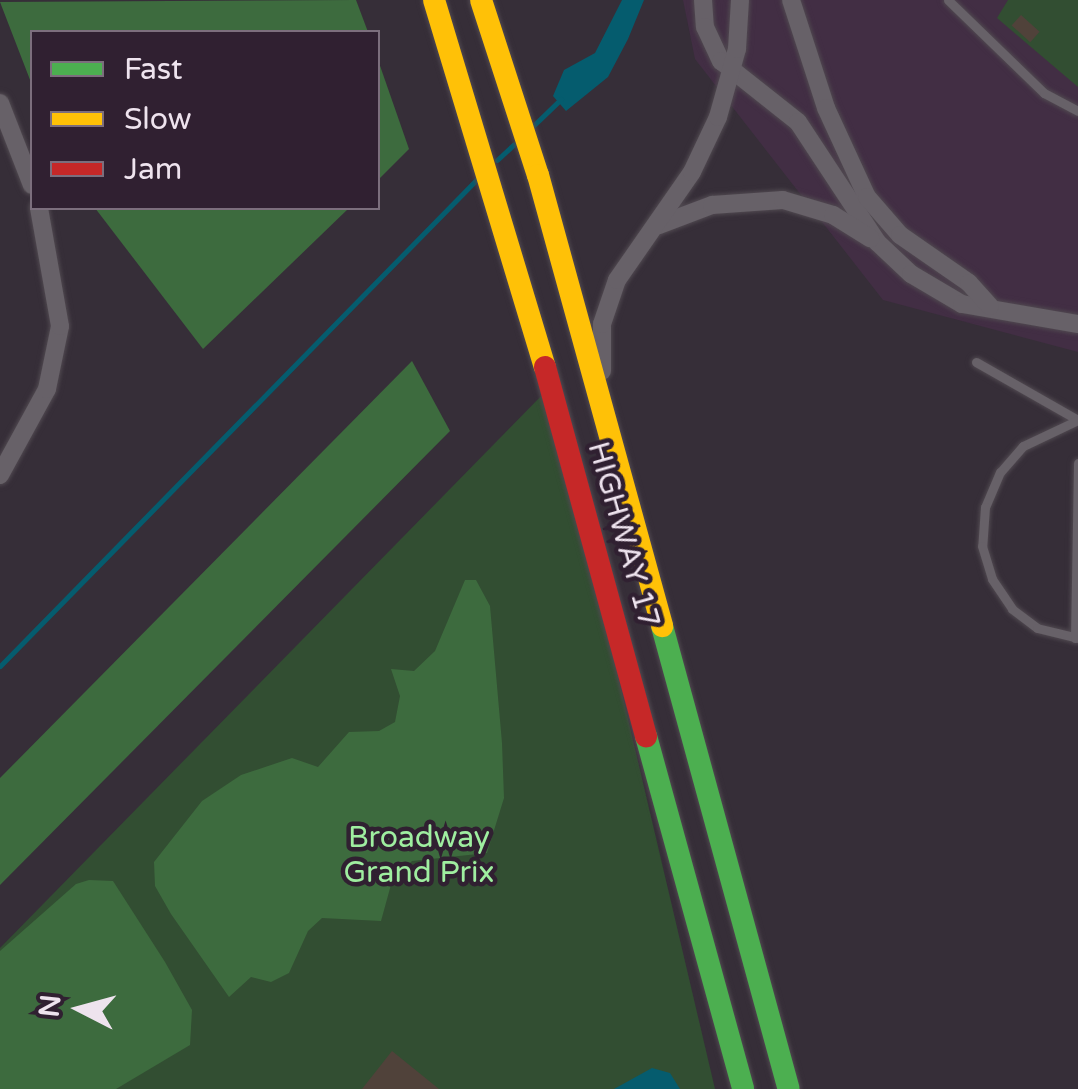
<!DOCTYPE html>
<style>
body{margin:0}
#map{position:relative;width:1078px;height:1089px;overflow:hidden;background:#362e38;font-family:"Varela Round",sans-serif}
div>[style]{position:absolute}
.built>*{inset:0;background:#422e44}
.green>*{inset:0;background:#324e32}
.forest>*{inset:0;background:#3d6b3e}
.water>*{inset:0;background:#055c6e}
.stream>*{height:5px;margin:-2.5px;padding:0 2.5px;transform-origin:2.5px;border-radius:2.5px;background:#055c6e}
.building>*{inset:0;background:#50423a;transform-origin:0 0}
.roads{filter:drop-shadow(0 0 2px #504950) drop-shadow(0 0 2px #504950)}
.lane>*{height:9px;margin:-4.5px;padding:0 4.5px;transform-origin:4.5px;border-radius:4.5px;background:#676168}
.street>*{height:18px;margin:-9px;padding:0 9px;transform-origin:9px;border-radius:9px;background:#676168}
.fast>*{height:22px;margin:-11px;padding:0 11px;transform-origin:11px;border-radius:11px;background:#4caf50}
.slow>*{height:22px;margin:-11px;padding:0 11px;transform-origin:11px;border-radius:11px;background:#ffc107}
.jam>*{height:22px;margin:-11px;padding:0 11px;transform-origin:11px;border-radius:11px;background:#c62828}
span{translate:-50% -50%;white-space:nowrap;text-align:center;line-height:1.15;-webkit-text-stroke:9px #302031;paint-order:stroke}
.street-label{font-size:30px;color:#eee3ee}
.park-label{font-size:30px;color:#9feea0}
.legend{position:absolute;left:30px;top:30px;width:350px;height:180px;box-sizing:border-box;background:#302031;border:2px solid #7c6e7d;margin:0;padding:12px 18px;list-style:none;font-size:30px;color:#eee3ee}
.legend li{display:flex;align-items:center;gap:20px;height:50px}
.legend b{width:50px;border:2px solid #7c6e7d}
.north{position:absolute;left:30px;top:959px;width:100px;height:100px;-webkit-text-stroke:8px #302031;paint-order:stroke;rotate:276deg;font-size:28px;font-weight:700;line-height:40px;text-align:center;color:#eee3ee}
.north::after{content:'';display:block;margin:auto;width:35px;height:45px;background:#eee3ee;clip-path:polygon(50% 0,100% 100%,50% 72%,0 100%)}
</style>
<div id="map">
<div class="built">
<i style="clip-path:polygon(683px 0,1078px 0,1078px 352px,883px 300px,695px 59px)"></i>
</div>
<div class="green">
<i style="clip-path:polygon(1008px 0,1078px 0,1078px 87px,997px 18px)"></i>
<i style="clip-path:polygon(550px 387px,715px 1089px,0 1089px,0 948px)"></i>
</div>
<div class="forest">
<i style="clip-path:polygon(356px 0,368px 32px,32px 32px,32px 85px,0 2px)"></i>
<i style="clip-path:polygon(378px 60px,409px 149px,378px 180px)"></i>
<i style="clip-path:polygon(95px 208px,349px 208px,203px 349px)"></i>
<i style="clip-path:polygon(412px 361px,450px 431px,0 885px,0 778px)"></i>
<i style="clip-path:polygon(465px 580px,476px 580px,490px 606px,502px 743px,504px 798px,487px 853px,412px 861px,392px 881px,381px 921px,322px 918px,308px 931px,289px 973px,271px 982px,251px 977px,229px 997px,171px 914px,155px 886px,154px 862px,202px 801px,241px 775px,292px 758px,318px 767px,349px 732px,379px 731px,395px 722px,400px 696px,391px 669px,414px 671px,435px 651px)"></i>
<i style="clip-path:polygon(89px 880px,113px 881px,165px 962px,192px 1010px,190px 1045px,116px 1089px,0 1089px,0 951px,76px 884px)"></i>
</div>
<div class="water">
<i style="clip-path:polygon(622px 0,644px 0,628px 39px,608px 77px,566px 111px,553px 96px,564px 70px,595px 53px)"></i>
<i style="clip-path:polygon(652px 1068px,670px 1073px,680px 1089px,614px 1089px)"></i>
</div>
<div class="stream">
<i style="left:533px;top:126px;width:39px;rotate:-44deg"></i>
<i style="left:497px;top:160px;width:23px;rotate:-43deg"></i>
<i style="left:0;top:666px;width:687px;rotate:-45.59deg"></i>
</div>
<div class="building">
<i style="left:1021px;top:15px;width:25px;height:14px;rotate:42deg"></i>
<i style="clip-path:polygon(392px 1051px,439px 1089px,362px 1089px)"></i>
</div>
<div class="roads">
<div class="lane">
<i style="left:948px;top:0;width:134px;rotate:44.1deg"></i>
<i style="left:1044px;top:93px;width:38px;rotate:28deg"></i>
<i style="left:976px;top:362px;width:117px;rotate:29.6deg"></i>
<i style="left:1078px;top:420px;width:61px;rotate:154.7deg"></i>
<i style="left:1023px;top:446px;width:35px;rotate:131deg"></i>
<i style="left:1000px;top:472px;width:38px;rotate:113deg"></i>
<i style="left:985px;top:507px;width:39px;rotate:94deg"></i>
<i style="left:982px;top:546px;width:34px;rotate:73deg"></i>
<i style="left:992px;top:579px;width:36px;rotate:56deg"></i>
<i style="left:1012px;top:609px;width:31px;rotate:37deg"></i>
<i style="left:1037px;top:628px;width:42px;rotate:13.7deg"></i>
<i style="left:1075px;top:638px;width:175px;rotate:-89deg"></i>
</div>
<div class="street">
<i style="left:703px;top:0;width:27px;rotate:86deg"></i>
<i style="left:705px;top:27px;width:38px;rotate:65deg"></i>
<i style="left:721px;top:61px;width:98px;rotate:38.4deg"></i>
<i style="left:798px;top:122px;width:144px;rotate:56.6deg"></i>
<i style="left:877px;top:242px;width:47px;rotate:43.3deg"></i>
<i style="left:911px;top:274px;width:59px;rotate:30.5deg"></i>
<i style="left:962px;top:304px;width:118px;rotate:9.8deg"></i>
<i style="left:791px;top:0;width:114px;rotate:72deg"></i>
<i style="left:826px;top:108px;width:98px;rotate:65.3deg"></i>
<i style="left:867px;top:197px;width:50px;rotate:49deg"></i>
<i style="left:900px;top:235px;width:84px;rotate:34.8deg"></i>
<i style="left:969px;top:283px;width:31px;rotate:48deg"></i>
<i style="left:0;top:103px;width:88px;rotate:68.7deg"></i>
<i style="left:659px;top:225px;width:57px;rotate:-20.7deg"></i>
<i style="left:712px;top:205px;width:71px;rotate:-4deg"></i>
<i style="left:783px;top:200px;width:52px;rotate:16.7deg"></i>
<i style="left:833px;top:215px;width:44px;rotate:31.9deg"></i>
<i style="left:602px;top:371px;width:47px;rotate:-90deg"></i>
<i style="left:602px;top:324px;width:46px;rotate:-71.2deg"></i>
<i style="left:617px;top:280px;width:131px;rotate:-55.2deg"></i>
<i style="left:692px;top:172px;width:61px;rotate:-64.7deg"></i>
<i style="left:718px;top:117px;width:71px;rotate:-74.4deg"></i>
<i style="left:737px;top:49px;width:49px;rotate:-86.5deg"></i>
<i style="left:0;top:475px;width:98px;rotate:-61.3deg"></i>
<i style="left:47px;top:389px;width:64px;rotate:-78.3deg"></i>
<i style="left:60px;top:326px;width:120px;rotate:-100.1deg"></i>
</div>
<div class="fast">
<i style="left:662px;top:626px;width:480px;rotate:74.7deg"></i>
<i style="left:646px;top:736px;width:366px;rotate:74.6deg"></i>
</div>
<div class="slow">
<i style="left:434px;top:0;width:383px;rotate:73.2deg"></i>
<i style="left:481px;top:0;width:184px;rotate:72deg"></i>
<i style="left:538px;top:175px;width:468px;rotate:74.6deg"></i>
</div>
<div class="jam">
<i style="left:545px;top:367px;width:383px;rotate:74.7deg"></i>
</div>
</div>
<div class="street-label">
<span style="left:623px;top:535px;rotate:74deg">HIGHWAY 17</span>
</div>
<div class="park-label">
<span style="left:419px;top:855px">Broadway<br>Grand Prix</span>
</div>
<ul class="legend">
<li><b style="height:12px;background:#4caf50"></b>Fast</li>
<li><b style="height:12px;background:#ffc107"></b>Slow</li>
<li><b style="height:12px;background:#c62828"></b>Jam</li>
</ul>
<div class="north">N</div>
</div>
